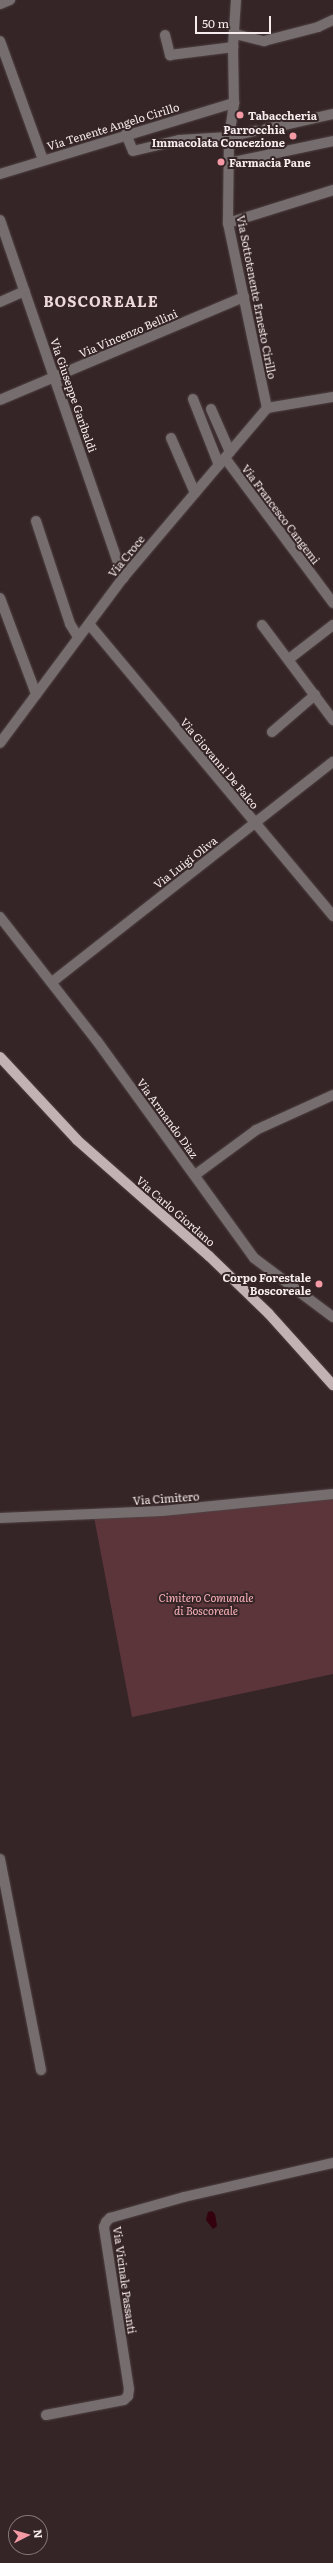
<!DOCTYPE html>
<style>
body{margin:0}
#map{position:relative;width:333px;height:2563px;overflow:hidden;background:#352527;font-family:Literata,serif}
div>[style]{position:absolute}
.green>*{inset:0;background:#5c353a}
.water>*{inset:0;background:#34020f}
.roads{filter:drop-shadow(0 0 1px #504143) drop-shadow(0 0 1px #504143)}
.minor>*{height:10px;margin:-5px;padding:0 5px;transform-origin:5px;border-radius:5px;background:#766e6e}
.major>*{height:10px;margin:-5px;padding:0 5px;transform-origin:5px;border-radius:5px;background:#c3b2b3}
.dots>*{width:11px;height:11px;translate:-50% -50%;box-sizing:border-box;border:2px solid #352527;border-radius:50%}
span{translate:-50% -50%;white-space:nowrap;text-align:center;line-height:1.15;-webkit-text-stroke:4px #352527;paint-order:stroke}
.poi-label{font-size:11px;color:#f7eced;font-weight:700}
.left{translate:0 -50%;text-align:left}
.right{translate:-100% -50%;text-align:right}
.street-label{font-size:11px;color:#f7eced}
.park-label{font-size:11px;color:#fdb2ba;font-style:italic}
.district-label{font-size:15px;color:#eed9db;font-weight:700;letter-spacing:1px}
.north{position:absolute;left:8px;top:2515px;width:40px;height:40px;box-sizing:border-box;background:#352527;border:1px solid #837576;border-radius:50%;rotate:84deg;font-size:11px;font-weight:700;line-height:16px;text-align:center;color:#f7eced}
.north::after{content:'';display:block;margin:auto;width:14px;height:18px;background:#f49aa5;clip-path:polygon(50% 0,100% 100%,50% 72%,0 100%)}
.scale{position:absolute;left:195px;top:16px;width:76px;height:18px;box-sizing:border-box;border:2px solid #f7eced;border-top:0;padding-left:5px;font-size:12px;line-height:14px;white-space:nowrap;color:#f7eced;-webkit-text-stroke:3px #352527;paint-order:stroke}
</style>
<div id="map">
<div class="green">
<i style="clip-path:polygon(333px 1497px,333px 1674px,132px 1717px,94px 1517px)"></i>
</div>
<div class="water">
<i style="clip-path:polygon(212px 2211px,215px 2214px,217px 2226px,213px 2229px,206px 2220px,208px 2212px)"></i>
</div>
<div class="roads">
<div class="minor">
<i style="left:236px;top:0;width:47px;rotate:93.7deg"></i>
<i style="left:233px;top:47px;width:56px;rotate:89deg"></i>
<i style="left:234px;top:103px;width:34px;rotate:98deg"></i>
<i style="left:229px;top:137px;width:86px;rotate:90.7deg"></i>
<i style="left:228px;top:223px;width:189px;rotate:78.1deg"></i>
<i style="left:0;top:4px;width:11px;rotate:-22deg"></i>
<i style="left:235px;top:34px;width:30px;rotate:14deg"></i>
<i style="left:264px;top:41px;width:56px;rotate:-14.5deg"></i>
<i style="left:318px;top:27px;width:17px;rotate:-25deg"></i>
<i style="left:165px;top:35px;width:21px;rotate:76deg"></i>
<i style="left:170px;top:55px;width:64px;rotate:-7.2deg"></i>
<i style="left:0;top:41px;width:127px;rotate:70.1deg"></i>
<i style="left:266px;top:129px;width:69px;rotate:-12.6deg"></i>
<i style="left:126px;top:134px;width:18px;rotate:68deg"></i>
<i style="left:133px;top:151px;width:47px;rotate:-13.4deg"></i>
<i style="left:179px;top:140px;width:50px;rotate:-3.4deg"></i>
<i style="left:229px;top:137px;width:28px;rotate:-13deg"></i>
<i style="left:229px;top:163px;width:106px;rotate:-11.9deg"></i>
<i style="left:0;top:174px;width:245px;rotate:-16.9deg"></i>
<i style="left:0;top:220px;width:379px;rotate:71deg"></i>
<i style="left:228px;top:223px;width:110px;rotate:-17.4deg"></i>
<i style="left:0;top:302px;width:27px;rotate:-24deg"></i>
<i style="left:193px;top:399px;width:71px;rotate:68.5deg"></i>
<i style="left:0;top:400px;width:265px;rotate:-22.9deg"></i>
<i style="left:267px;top:408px;width:67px;rotate:-9.5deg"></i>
<i style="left:211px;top:409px;width:47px;rotate:66.2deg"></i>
<i style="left:171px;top:438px;width:60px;rotate:66.4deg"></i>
<i style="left:225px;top:458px;width:181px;rotate:53.3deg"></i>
<i style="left:36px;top:521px;width:108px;rotate:71.7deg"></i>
<i style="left:70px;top:624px;width:15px;rotate:58deg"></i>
<i style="left:0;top:598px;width:103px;rotate:69.4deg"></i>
<i style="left:89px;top:624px;width:381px;rotate:50.1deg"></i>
<i style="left:262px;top:625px;width:119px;rotate:53.2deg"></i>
<i style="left:289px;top:659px;width:56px;rotate:-37.7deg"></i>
<i style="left:272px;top:732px;width:57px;rotate:-40.7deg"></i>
<i style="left:0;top:743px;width:206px;rotate:-53.3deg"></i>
<i style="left:123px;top:578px;width:223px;rotate:-49.7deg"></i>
<i style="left:0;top:917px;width:157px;rotate:52deg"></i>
<i style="left:97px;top:1041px;width:268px;rotate:54.1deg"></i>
<i style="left:254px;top:1258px;width:99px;rotate:36.8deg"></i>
<i style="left:52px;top:982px;width:357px;rotate:-38.1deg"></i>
<i style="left:195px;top:1175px;width:76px;rotate:-36.4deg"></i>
<i style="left:256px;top:1130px;width:85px;rotate:-24.4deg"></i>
<i style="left:0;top:1518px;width:162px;rotate:-2.5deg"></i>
<i style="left:162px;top:1511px;width:172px;rotate:-5.7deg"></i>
<i style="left:0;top:1859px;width:215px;rotate:79deg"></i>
<i style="left:46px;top:2415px;width:79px;rotate:-10.9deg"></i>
<i style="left:124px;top:2400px;width:6px;rotate:-45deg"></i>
<i style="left:128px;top:2396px;width:7px;rotate:-82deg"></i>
<i style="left:129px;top:2389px;width:164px;rotate:-98.8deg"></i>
<i style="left:104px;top:2227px;width:5px;rotate:-68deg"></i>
<i style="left:106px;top:2222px;width:6px;rotate:-45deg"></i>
<i style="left:110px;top:2218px;width:77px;rotate:-15.8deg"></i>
<i style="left:184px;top:2197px;width:153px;rotate:-12.9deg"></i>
</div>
<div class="major">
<i style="left:0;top:1057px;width:113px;rotate:47.1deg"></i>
<i style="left:77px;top:1140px;width:176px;rotate:41.3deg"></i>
<i style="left:209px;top:1256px;width:83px;rotate:44deg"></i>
<i style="left:269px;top:1314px;width:96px;rotate:48deg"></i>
</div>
</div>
<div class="dots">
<i style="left:240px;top:115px;background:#f49aa5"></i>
<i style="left:293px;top:136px;background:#f49aa5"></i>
<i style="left:221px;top:162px;background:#f49aa5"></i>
<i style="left:319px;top:1284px;background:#f49aa5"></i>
</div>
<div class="poi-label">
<span class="left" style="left:248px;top:115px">Tabaccheria</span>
<span class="right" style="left:285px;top:136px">Parrocchia<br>Immacolata Concezione</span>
<span class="left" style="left:229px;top:162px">Farmacia Pane</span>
<span class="right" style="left:311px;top:1284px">Corpo Forestale<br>Boscoreale</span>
</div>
<div class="street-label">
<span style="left:113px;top:126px;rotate:-17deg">Via Tenente Angelo Cirillo</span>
<span style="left:257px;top:297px;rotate:79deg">Via Sottotenente Ernesto Cirillo</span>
<span style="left:128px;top:333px;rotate:-23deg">Via Vincenzo Bellini</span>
<span style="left:74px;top:395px;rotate:71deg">Via Giuseppe Garibaldi</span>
<span style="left:281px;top:514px;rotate:53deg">Via Francesco Cangemi</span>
<span style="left:126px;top:556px;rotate:-51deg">Via Croce</span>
<span style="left:220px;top:763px;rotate:50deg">Via Giovanni De Falco</span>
<span style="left:185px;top:862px;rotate:-38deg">Via Luigi Oliva</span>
<span style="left:168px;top:1118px;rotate:54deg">Via Armando Diaz</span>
<span style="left:176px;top:1211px;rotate:41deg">Via Carlo Giordano</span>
<span style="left:166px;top:1498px;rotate:-4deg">Via Cimitero</span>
<span style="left:125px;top:2280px;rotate:82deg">Via Vicinale Passanti</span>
</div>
<div class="park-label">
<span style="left:206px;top:1604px">Cimitero Comunale<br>di Boscoreale</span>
</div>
<div class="district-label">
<span style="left:101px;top:301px">BOSCOREALE</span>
</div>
<div class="north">N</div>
<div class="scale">50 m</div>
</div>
